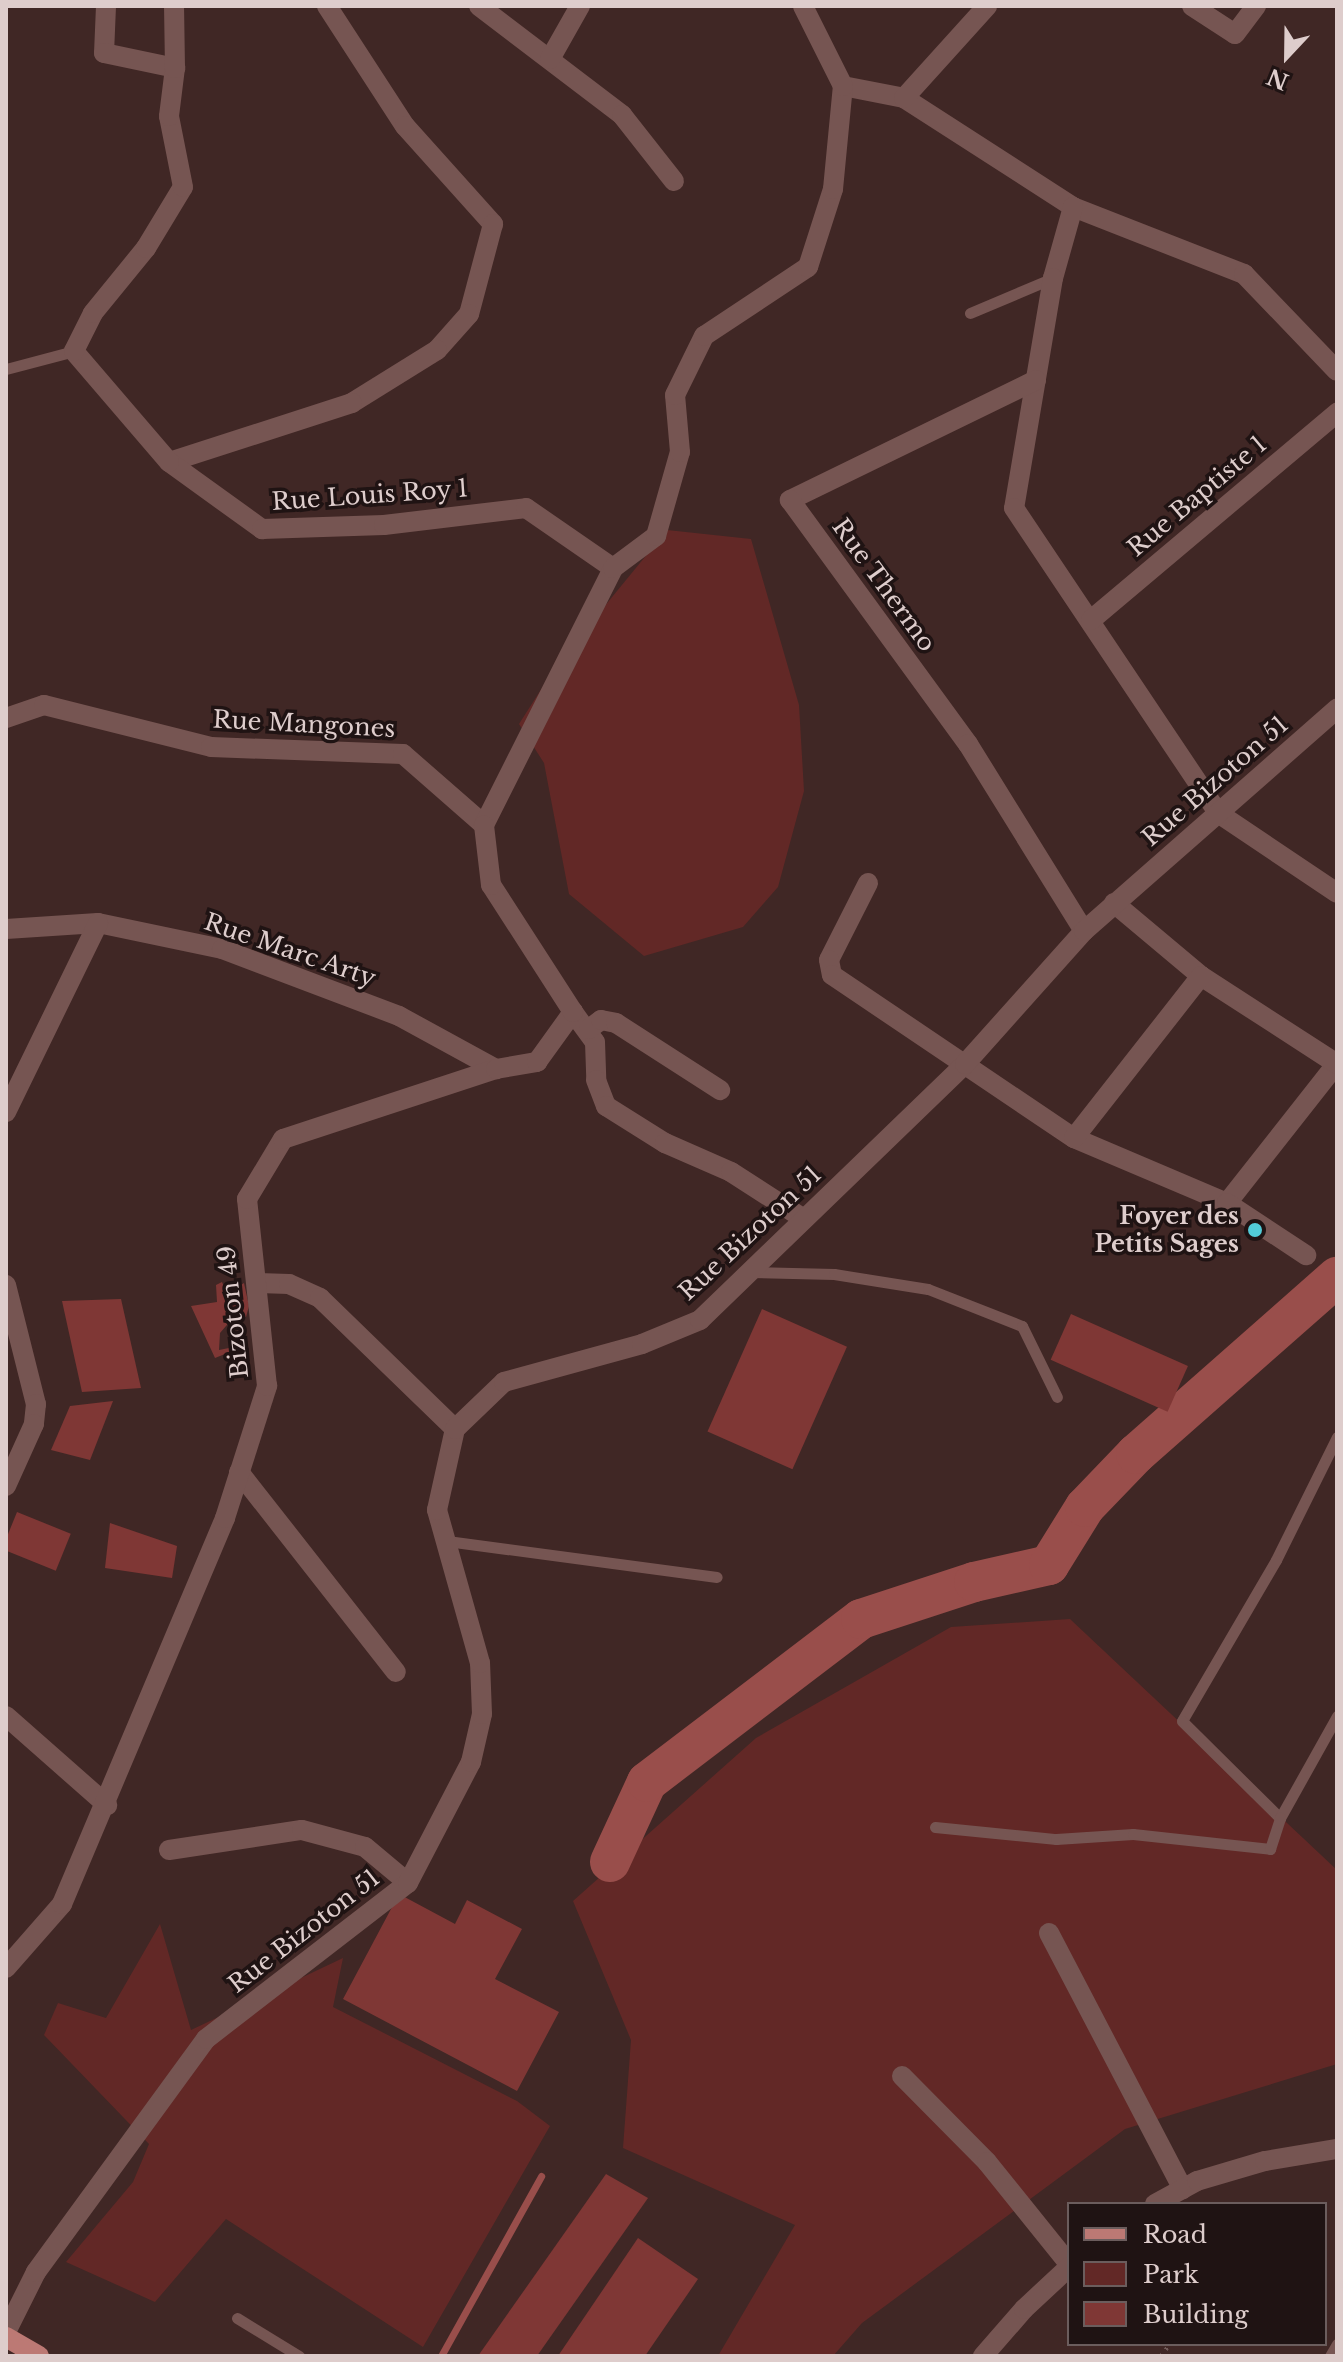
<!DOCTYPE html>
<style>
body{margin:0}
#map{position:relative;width:1343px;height:2362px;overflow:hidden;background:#402725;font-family:"Libre Baskerville",serif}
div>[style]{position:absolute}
.green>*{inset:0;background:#622826}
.stream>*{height:7px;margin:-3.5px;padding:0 3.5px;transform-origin:3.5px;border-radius:3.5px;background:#994e4b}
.river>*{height:40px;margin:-20px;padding:0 20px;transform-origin:20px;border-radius:20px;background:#994e4b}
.building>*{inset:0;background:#7f3735;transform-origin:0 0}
.path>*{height:4px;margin-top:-2px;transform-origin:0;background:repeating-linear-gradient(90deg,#725c5a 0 2px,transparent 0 8px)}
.service>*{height:11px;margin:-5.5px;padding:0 5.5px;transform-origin:5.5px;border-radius:5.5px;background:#765552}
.minor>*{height:20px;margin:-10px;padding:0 10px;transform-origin:10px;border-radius:10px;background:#765552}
.primary>*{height:20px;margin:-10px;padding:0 10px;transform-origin:10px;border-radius:10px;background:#bc7974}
.dots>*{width:22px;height:22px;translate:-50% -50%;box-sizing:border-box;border:4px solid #1f1313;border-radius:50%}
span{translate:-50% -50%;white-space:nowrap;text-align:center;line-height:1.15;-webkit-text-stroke:7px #1f1313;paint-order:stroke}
.street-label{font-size:24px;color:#decdcc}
.poi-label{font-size:24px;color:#decdcc;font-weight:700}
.right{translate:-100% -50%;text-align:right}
.frame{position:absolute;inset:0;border:8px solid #decdcc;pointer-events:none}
.legend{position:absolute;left:1067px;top:2202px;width:260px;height:144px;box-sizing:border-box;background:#1f1313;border:2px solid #6b5d5d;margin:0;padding:10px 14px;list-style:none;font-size:24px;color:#decdcc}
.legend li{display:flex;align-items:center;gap:16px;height:40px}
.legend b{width:40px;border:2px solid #6b5d5d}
.north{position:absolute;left:1247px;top:16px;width:80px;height:80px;-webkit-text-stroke:6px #1f1313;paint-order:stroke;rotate:202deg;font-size:22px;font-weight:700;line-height:32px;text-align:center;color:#decdcc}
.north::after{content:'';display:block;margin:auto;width:28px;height:36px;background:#decdcc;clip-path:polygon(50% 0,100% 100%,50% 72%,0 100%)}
</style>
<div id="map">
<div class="green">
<i style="clip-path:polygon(667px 530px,751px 539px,799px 705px,804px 791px,778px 887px,743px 927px,644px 956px,569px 894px,544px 763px,519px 724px,558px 663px)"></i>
<i style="clip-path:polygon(1070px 1619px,1337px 1870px,1337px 2064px,1125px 2129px,862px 2323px,833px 2356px,718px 2356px,795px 2225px,623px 2148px,631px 2040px,573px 1901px,756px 1738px,951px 1627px)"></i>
<i style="clip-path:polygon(160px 1924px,191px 2030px,343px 1958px,333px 2007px,517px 2101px,550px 2126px,423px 2347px,226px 2219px,155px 2302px,66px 2262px,133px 2182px,149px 2144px,44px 2035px,58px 2003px,106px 2018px)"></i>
</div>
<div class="stream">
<i style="left:441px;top:2356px;width:206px;rotate:-60.9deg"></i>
</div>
<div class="river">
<i style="left:610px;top:1862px;width:88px;rotate:-65.2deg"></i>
<i style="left:647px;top:1782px;width:269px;rotate:-37.3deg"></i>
<i style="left:861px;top:1619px;width:119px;rotate:-18.1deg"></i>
<i style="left:974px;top:1582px;width:77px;rotate:-12.8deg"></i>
<i style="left:1049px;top:1565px;width:68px;rotate:-58.2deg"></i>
<i style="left:1085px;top:1507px;width:74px;rotate:-46.1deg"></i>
<i style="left:1136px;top:1454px;width:268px;rotate:-41.4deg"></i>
</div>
<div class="building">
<i style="clip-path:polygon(222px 1282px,227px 1294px,244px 1283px,249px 1306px,246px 1317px,230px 1312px,232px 1319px,220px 1333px,219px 1350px,229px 1348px,230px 1352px,215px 1358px,191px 1306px,217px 1302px,216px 1285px)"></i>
<i style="clip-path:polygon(121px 1299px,141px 1388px,82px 1392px,62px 1301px)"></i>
<i style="left:762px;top:1309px;width:93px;height:134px;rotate:24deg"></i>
<i style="left:1071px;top:1314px;width:128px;height:50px;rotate:24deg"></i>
<i style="clip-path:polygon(113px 1401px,90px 1460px,51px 1450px,70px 1406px)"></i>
<i style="left:17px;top:1512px;width:58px;height:40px;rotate:22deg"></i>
<i style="clip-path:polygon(110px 1523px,177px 1546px,172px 1578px,105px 1568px)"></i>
<i style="clip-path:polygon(399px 1894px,455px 1924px,467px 1900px,522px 1929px,495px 1979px,559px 2012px,517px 2091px,343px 1999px)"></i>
<i style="clip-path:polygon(606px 2174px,648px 2198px,537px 2356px,478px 2356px)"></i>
<i style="clip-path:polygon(638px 2238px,698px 2279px,645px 2356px,558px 2356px)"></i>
</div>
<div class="path">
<i style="left:1161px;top:2356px;width:15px;rotate:-53deg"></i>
</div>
<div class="service">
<i style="left:970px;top:313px;width:90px;rotate:-22.9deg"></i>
<i style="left:6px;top:369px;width:70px;rotate:-14.8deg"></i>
<i style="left:750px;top:1272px;width:84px;rotate:1.4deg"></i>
<i style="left:834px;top:1274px;width:95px;rotate:9.1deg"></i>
<i style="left:928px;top:1289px;width:101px;rotate:21.5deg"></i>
<i style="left:1022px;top:1326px;width:79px;rotate:63.8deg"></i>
<i style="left:1337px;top:1437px;width:137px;rotate:116.4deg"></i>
<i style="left:1276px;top:1560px;width:186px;rotate:120.3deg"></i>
<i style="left:1182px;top:1721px;width:138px;rotate:44.7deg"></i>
<i style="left:1280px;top:1818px;width:117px;rotate:-60.8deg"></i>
<i style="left:447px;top:1541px;width:272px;rotate:7.6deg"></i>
<i style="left:935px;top:1827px;width:122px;rotate:5.7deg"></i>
<i style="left:1056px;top:1839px;width:77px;rotate:-3.7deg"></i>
<i style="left:1133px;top:1834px;width:138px;rotate:6.2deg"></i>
<i style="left:1270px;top:1849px;width:33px;rotate:-72deg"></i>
<i style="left:237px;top:2318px;width:73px;rotate:31.5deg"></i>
<i style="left:1330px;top:2356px;width:14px;rotate:-60deg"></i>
</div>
<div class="minor">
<i style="left:106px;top:6px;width:47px;rotate:92.4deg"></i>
<i style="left:104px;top:53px;width:73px;rotate:11.9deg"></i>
<i style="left:327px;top:6px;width:143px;rotate:57deg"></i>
<i style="left:405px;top:126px;width:132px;rotate:48.1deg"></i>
<i style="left:493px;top:224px;width:93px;rotate:104.9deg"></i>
<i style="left:469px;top:314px;width:48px;rotate:131.6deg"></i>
<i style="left:437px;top:350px;width:100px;rotate:148.1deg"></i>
<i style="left:352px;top:403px;width:192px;rotate:162.1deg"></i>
<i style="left:169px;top:462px;width:115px;rotate:35.8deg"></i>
<i style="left:262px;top:529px;width:122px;rotate:-1.9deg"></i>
<i style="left:384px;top:525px;width:143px;rotate:-6.8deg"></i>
<i style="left:526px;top:508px;width:106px;rotate:34.6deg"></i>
<i style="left:479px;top:6px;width:180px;rotate:37.3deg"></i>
<i style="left:622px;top:115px;width:84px;rotate:51.8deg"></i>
<i style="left:1192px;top:6px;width:51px;rotate:33.1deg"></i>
<i style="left:1235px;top:34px;width:35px;rotate:-53deg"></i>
<i style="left:550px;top:59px;width:61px;rotate:-60.5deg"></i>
<i style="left:843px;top:86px;width:62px;rotate:11.1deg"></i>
<i style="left:904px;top:98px;width:201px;rotate:32.8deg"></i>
<i style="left:1073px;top:207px;width:184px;rotate:21.4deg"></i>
<i style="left:1244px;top:274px;width:134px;rotate:46.2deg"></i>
<i style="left:904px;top:98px;width:124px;rotate:-47.9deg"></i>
<i style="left:1073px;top:207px;width:74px;rotate:105.7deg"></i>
<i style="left:1053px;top:278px;width:233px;rotate:99.6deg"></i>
<i style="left:1014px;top:508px;width:367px;rotate:56.2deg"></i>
<i style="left:1218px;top:813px;width:143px;rotate:33.9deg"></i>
<i style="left:1036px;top:380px;width:274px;rotate:154deg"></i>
<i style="left:790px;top:500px;width:302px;rotate:53.9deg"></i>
<i style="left:968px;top:744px;width:220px;rotate:58.2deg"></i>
<i style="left:169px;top:462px;width:146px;rotate:-130.6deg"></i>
<i style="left:74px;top:351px;width:42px;rotate:-63.4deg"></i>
<i style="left:93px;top:313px;width:84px;rotate:-50.8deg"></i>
<i style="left:146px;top:248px;width:71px;rotate:-58.8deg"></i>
<i style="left:183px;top:187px;width:72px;rotate:-101.2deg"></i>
<i style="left:169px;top:116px;width:48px;rotate:-82.9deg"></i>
<i style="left:175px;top:68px;width:62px;rotate:-90.9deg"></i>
<i style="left:1091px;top:620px;width:322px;rotate:-40.1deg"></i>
<i style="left:6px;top:718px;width:40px;rotate:-18.9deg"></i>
<i style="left:44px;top:705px;width:172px;rotate:14.1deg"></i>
<i style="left:211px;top:747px;width:192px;rotate:2.1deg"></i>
<i style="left:403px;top:754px;width:108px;rotate:41.2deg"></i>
<i style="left:484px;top:825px;width:288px;rotate:-63.3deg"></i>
<i style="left:613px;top:568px;width:54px;rotate:-36.7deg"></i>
<i style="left:656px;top:536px;width:87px;rotate:-74.1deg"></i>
<i style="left:680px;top:452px;width:57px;rotate:-95deg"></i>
<i style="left:675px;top:395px;width:66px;rotate:-63.8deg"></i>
<i style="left:704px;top:336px;width:125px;rotate:-33.6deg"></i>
<i style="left:808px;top:267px;width:82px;rotate:-72.2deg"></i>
<i style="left:833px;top:189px;width:103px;rotate:-84.5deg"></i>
<i style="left:843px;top:86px;width:89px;rotate:-116.6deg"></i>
<i style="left:868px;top:883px;width:86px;rotate:116.9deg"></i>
<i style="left:829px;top:960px;width:15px;rotate:79deg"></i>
<i style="left:832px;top:975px;width:292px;rotate:34deg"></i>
<i style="left:1074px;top:1138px;width:166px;rotate:23deg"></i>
<i style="left:1227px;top:1203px;width:178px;rotate:-51.8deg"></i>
<i style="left:1114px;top:903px;width:114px;rotate:40deg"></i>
<i style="left:1201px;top:976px;width:162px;rotate:32.9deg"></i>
<i style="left:6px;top:929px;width:92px;rotate:-3.7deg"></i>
<i style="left:98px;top:923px;width:127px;rotate:11.8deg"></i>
<i style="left:222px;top:949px;width:189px;rotate:20.7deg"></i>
<i style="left:399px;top:1016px;width:111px;rotate:28.7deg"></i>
<i style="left:573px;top:1012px;width:37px;rotate:54deg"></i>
<i style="left:595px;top:1042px;width:38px;rotate:88deg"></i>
<i style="left:596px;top:1080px;width:28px;rotate:69deg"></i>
<i style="left:606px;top:1106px;width:70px;rotate:32.1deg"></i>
<i style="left:665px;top:1143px;width:72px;rotate:23.7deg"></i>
<i style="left:731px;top:1172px;width:87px;rotate:32.8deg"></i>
<i style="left:589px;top:1029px;width:15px;rotate:-37deg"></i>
<i style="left:601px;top:1020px;width:15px;rotate:11deg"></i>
<i style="left:616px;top:1023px;width:124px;rotate:32.8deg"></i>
<i style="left:6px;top:1112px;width:210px;rotate:-64deg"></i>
<i style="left:1074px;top:1138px;width:206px;rotate:-51.9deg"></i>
<i style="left:1227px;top:1203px;width:95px;rotate:33.4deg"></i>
<i style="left:258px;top:1283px;width:31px;rotate:2deg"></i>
<i style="left:289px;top:1284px;width:34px;rotate:24deg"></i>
<i style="left:320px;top:1298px;width:188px;rotate:44.1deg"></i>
<i style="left:6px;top:1285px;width:123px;rotate:75.9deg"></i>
<i style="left:36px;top:1404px;width:20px;rotate:96deg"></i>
<i style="left:34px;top:1424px;width:68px;rotate:114.3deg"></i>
<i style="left:239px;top:1472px;width:254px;rotate:51.9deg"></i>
<i style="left:6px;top:1716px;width:135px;rotate:41.4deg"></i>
<i style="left:169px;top:1850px;width:134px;rotate:-8.6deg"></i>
<i style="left:302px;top:1830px;width:65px;rotate:15.1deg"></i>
<i style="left:365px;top:1847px;width:56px;rotate:39.9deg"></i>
<i style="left:1049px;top:1933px;width:289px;rotate:62.4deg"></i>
<i style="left:6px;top:1968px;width:85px;rotate:-48.8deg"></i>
<i style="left:62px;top:1904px;width:419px;rotate:-67.1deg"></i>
<i style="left:225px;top:1518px;width:139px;rotate:-72.3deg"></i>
<i style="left:267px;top:1386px;width:188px;rotate:-96.1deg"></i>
<i style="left:247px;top:1199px;width:70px;rotate:-59deg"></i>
<i style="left:283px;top:1139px;width:224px;rotate:-18.2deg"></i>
<i style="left:496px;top:1069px;width:42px;rotate:-9.7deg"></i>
<i style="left:537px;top:1062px;width:62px;rotate:-54.2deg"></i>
<i style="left:573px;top:1012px;width:151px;rotate:-122.8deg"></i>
<i style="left:491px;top:885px;width:60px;rotate:-96.7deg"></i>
<i style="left:902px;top:2076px;width:121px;rotate:45.3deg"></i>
<i style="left:987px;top:2162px;width:131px;rotate:51.2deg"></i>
<i style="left:1155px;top:2204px;width:48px;rotate:-28.7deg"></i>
<i style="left:1197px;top:2181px;width:71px;rotate:-16.4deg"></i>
<i style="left:1265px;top:2161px;width:73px;rotate:-9.5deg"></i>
<i style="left:6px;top:2332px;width:67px;rotate:-63.4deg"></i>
<i style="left:36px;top:2272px;width:288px;rotate:-53.9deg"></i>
<i style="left:206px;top:2039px;width:255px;rotate:-37.7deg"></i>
<i style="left:408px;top:1883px;width:136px;rotate:-62.5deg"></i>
<i style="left:471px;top:1762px;width:49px;rotate:-77.1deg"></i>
<i style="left:482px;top:1714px;width:51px;rotate:-92.2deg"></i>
<i style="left:480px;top:1663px;width:159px;rotate:-105.7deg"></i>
<i style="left:437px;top:1510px;width:83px;rotate:-77.5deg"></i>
<i style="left:455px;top:1429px;width:68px;rotate:-43.8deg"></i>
<i style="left:504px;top:1382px;width:143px;rotate:-15.4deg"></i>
<i style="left:642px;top:1344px;width:63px;rotate:-22.5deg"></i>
<i style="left:700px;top:1320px;width:368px;rotate:-44deg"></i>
<i style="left:965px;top:1064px;width:178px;rotate:-48.2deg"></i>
<i style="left:1084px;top:931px;width:337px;rotate:-41.3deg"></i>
<i style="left:983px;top:2356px;width:62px;rotate:-48.9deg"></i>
<i style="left:1024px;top:2309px;width:62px;rotate:-43deg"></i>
</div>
<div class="primary">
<i style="left:6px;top:2337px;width:38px;rotate:30deg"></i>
</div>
<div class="dots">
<i style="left:1255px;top:1230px;background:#52cbd7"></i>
</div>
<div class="street-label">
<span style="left:370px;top:495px;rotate:-4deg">Rue Louis Roy 1</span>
<span style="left:1197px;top:496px;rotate:-40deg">Rue Baptiste 1</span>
<span style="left:884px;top:585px;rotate:54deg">Rue Thermo</span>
<span style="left:304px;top:724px;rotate:3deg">Rue Mangones</span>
<span style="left:1215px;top:781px;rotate:-41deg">Rue Bizoton 51</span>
<span style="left:290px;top:950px;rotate:19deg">Rue Marc Arty</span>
<span style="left:750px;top:1233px;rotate:-43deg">Rue Bizoton 51</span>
<span style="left:233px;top:1312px;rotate:-96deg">Bizoton 49</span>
<span style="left:304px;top:1931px;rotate:-38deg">Rue Bizoton 51</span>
</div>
<div class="poi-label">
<span class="right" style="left:1239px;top:1230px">Foyer des<br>Petits Sages</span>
</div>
<div class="frame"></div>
<ul class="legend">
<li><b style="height:10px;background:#bc7974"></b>Road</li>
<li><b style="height:22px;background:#622826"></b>Park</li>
<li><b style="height:22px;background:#7f3735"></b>Building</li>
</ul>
<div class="north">N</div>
</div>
